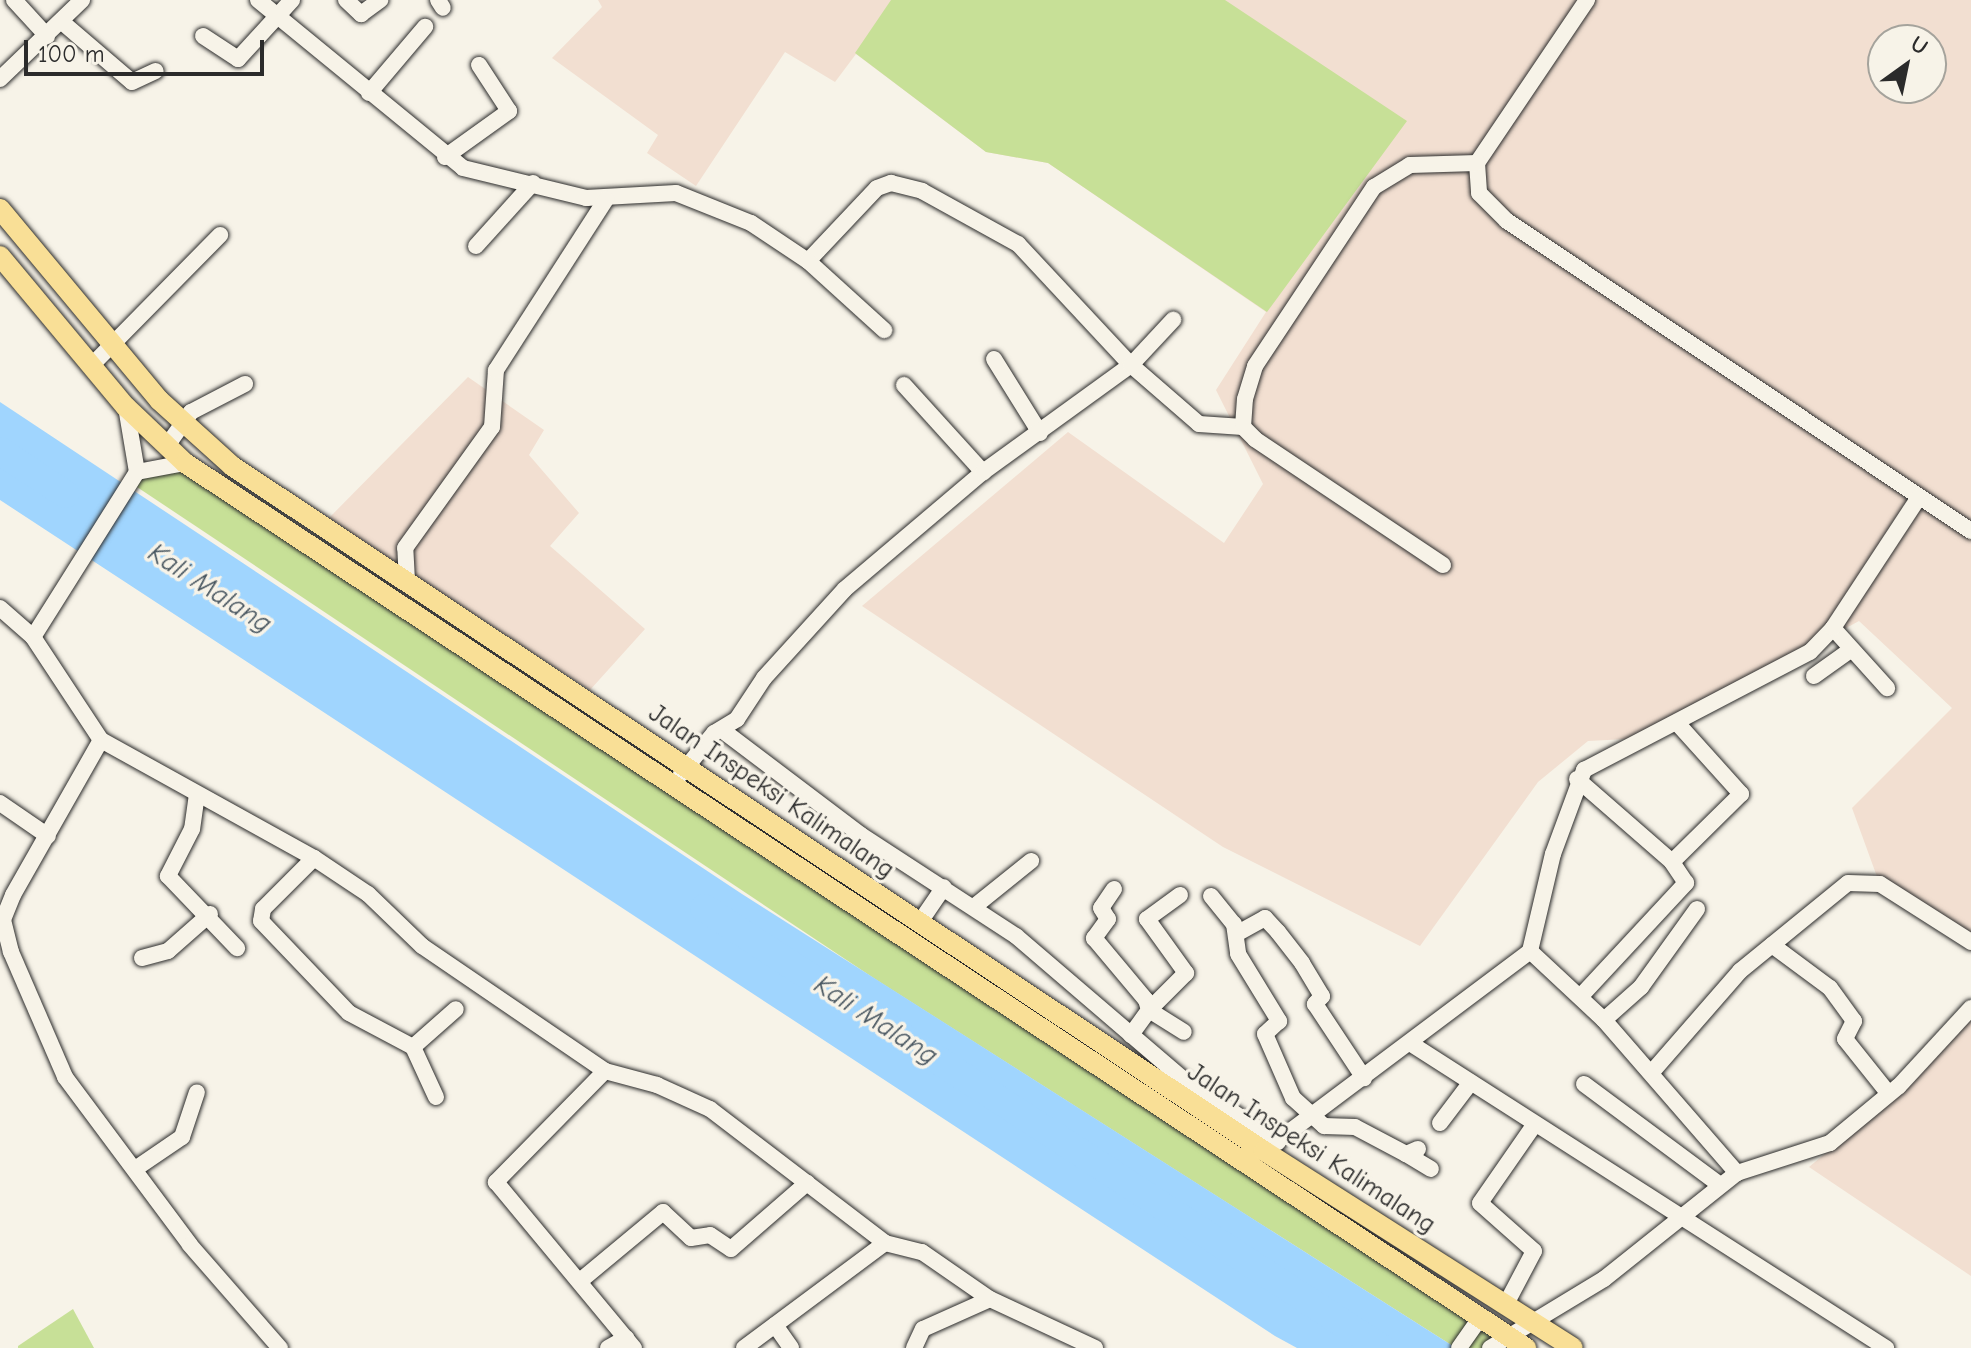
<!DOCTYPE html>
<style>
body{margin:0}
#map{position:relative;width:1971px;height:1348px;overflow:hidden;background:#f7f3e8;font-family:"Comic Neue",sans-serif}
div>[style]{position:absolute}
.built>*{inset:0;background:#f2dfd1}
.green>*{inset:0;background:#c7e097}
.water>*{inset:0;background:#a0d5fe}
.river>*{height:28px;margin:-14px;padding:0 14px;transform-origin:14px;border-radius:14px;background:#a0d5fe}
.roads{filter:drop-shadow(0 0 2px #2b2b2b) drop-shadow(0 0 2px #2b2b2b)}
.minor>*{height:16px;margin:-8px;padding:0 8px;transform-origin:8px;border-radius:8px;background:#f7f3e8}
.major>*{height:20px;margin:-10px;padding:0 10px;transform-origin:10px;border-radius:10px;background:#f9df96}
span{translate:-50% -50%;white-space:nowrap;text-align:center;line-height:1.15;-webkit-text-stroke:7px #f7f3e8;paint-order:stroke}
.street-label{font-size:26px;color:#2b2b2b}
.water-label{font-size:28px;color:#485660;font-style:italic}
.north{position:absolute;left:1867px;top:24px;width:80px;height:80px;box-sizing:border-box;background:#f7f3e8;border:2px solid #a5a39c;border-radius:50%;rotate:33deg;font-size:22px;font-weight:700;line-height:32px;text-align:center;color:#2b2b2b}
.north::after{content:'';display:block;margin:auto;width:28px;height:36px;background:#2b2b2b;clip-path:polygon(50% 0,100% 100%,50% 72%,0 100%)}
.scale{position:absolute;left:24px;top:40px;width:240px;height:36px;box-sizing:border-box;border:4px solid #2b2b2b;border-top:0;padding-left:10px;font-size:24px;line-height:28px;white-space:nowrap;color:#2b2b2b;-webkit-text-stroke:6px #f7f3e8;paint-order:stroke}
</style>
<div id="map">
<div class="built">
<i style="clip-path:polygon(evenodd,598px 0,1971px 0,1971px 951px,1884px 896px,1852px 808px,1952px 708px,1859px 621px,1645px 738px,1588px 741px,1538px 782px,1420px 946px,1223px 847px,862px 606px,1068px 432px,1224px 543px,1263px 484px,1216px 390px,1266px 312px,1048px 163px,986px 152px,856px 54px,835px 82px,785px 52px,696px 186px,647px 153px,658px 135px,552px 58px,602px 7px,598px 0,1883px 40px,1931px 40px,1931px 88px,1883px 88px,1883px 40px)"></i>
<i style="clip-path:polygon(468px 377px,544px 430px,529px 455px,579px 513px,550px 546px,645px 629px,590px 690px,328px 519px)"></i>
<i style="clip-path:polygon(1971px 1020px,1971px 1276px,1809px 1167px,1919px 1075px)"></i>
</div>
<div class="green">
<i style="clip-path:polygon(891px 0,1225px 0,1407px 121px,1267px 312px,1048px 163px,986px 152px,855px 53px)"></i>
<i style="clip-path:polygon(185px 463px,1521px 1348px,1456px 1348px,875px 979px,131px 483px,139px 475px)"></i>
<i style="clip-path:polygon(73px 1309px,94px 1348px,18px 1348px,18px 1346px)"></i>
</div>
<div class="water">
<i style="clip-path:polygon(0 402px,742px 894px,1456px 1348px,1297px 1348px,1275px 1336px,0 500px)"></i>
</div>
<div class="river">
<i style="left:0;top:451px;width:78px;rotate:33.5deg"></i>
<i style="left:704px;top:908px;width:807px;rotate:33.02deg"></i>
</div>
<div class="roads">
<div class="minor">
<i style="left:14px;top:0;width:49px;rotate:47.5deg"></i>
<i style="left:258px;top:0;width:265px;rotate:39.3deg"></i>
<i style="left:463px;top:168px;width:127px;rotate:13.7deg"></i>
<i style="left:586px;top:198px;width:90px;rotate:-3.2deg"></i>
<i style="left:676px;top:193px;width:81px;rotate:21.8deg"></i>
<i style="left:751px;top:223px;width:69px;rotate:33.7deg"></i>
<i style="left:808px;top:261px;width:100px;rotate:-46.6deg"></i>
<i style="left:877px;top:188px;width:15px;rotate:-20deg"></i>
<i style="left:891px;top:183px;width:32px;rotate:14deg"></i>
<i style="left:922px;top:191px;width:110px;rotate:28.9deg"></i>
<i style="left:1018px;top:244px;width:166px;rotate:47deg"></i>
<i style="left:1131px;top:365px;width:90px;rotate:40.9deg"></i>
<i style="left:1199px;top:424px;width:44px;rotate:3.9deg"></i>
<i style="left:346px;top:0;width:21px;rotate:43deg"></i>
<i style="left:361px;top:14px;width:24px;rotate:-36deg"></i>
<i style="left:438px;top:0;width:9px;rotate:58deg"></i>
<i style="left:62px;top:22px;width:92px;rotate:40.6deg"></i>
<i style="left:132px;top:82px;width:26px;rotate:-25deg"></i>
<i style="left:203px;top:36px;width:42px;rotate:33.3deg"></i>
<i style="left:238px;top:59px;width:80px;rotate:-47.5deg"></i>
<i style="left:0;top:79px;width:114px;rotate:-43.9deg"></i>
<i style="left:369px;top:93px;width:87px;rotate:-49.7deg"></i>
<i style="left:445px;top:157px;width:79px;rotate:-35.7deg"></i>
<i style="left:509px;top:111px;width:55px;rotate:-123.1deg"></i>
<i style="left:1477px;top:163px;width:30px;rotate:86deg"></i>
<i style="left:1479px;top:193px;width:40px;rotate:45deg"></i>
<i style="left:1507px;top:221px;width:558px;rotate:33.75deg"></i>
<i style="left:1477px;top:163px;width:197px;rotate:-56deg"></i>
<i style="left:476px;top:246px;width:85px;rotate:-47.9deg"></i>
<i style="left:808px;top:261px;width:103px;rotate:42.2deg"></i>
<i style="left:994px;top:359px;width:87px;rotate:58.1deg"></i>
<i style="left:91px;top:366px;width:184px;rotate:-45.4deg"></i>
<i style="left:904px;top:385px;width:118px;rotate:47.8deg"></i>
<i style="left:126px;top:407px;width:66px;rotate:80.4deg"></i>
<i style="left:137px;top:472px;width:195px;rotate:122.2deg"></i>
<i style="left:33px;top:637px;width:123px;rotate:56.6deg"></i>
<i style="left:101px;top:740px;width:244px;rotate:29deg"></i>
<i style="left:314px;top:858px;width:65px;rotate:33.7deg"></i>
<i style="left:368px;top:894px;width:75px;rotate:43.9deg"></i>
<i style="left:422px;top:946px;width:222px;rotate:34.3deg"></i>
<i style="left:605px;top:1071px;width:54px;rotate:15.1deg"></i>
<i style="left:657px;top:1085px;width:58px;rotate:24.4deg"></i>
<i style="left:710px;top:1109px;width:220px;rotate:37.4deg"></i>
<i style="left:885px;top:1243px;width:38px;rotate:14deg"></i>
<i style="left:922px;top:1252px;width:83px;rotate:34.7deg"></i>
<i style="left:990px;top:1299px;width:116px;rotate:25deg"></i>
<i style="left:166px;top:447px;width:43px;rotate:-54.5deg"></i>
<i style="left:191px;top:412px;width:61px;rotate:-27.4deg"></i>
<i style="left:137px;top:472px;width:49px;rotate:-10.6deg"></i>
<i style="left:1443px;top:565px;width:226px;rotate:-146.2deg"></i>
<i style="left:1255px;top:439px;width:17px;rotate:-135deg"></i>
<i style="left:1243px;top:427px;width:28px;rotate:-86deg"></i>
<i style="left:1245px;top:399px;width:34px;rotate:-73deg"></i>
<i style="left:1255px;top:366px;width:215px;rotate:-56.4deg"></i>
<i style="left:1374px;top:187px;width:42px;rotate:-31.4deg"></i>
<i style="left:1410px;top:165px;width:67px;rotate:-1.7deg"></i>
<i style="left:407px;top:581px;width:33px;rotate:-93deg"></i>
<i style="left:405px;top:548px;width:149px;rotate:-54.3deg"></i>
<i style="left:492px;top:427px;width:57px;rotate:-86deg"></i>
<i style="left:496px;top:370px;width:203px;rotate:-57.2deg"></i>
<i style="left:0;top:608px;width:44px;rotate:41.3deg"></i>
<i style="left:1833px;top:628px;width:81px;rotate:48deg"></i>
<i style="left:1814px;top:676px;width:43px;rotate:-35.5deg"></i>
<i style="left:722px;top:730px;width:174px;rotate:37.1deg"></i>
<i style="left:861px;top:835px;width:185px;rotate:33.1deg"></i>
<i style="left:1016px;top:936px;width:220px;rotate:40.6deg"></i>
<i style="left:1183px;top:1079px;width:114px;rotate:33.6deg"></i>
<i style="left:101px;top:740px;width:178px;rotate:119.6deg"></i>
<i style="left:13px;top:895px;width:27px;rotate:112deg"></i>
<i style="left:3px;top:920px;width:33px;rotate:76deg"></i>
<i style="left:11px;top:952px;width:136px;rotate:66.6deg"></i>
<i style="left:65px;top:1077px;width:209px;rotate:53.3deg"></i>
<i style="left:190px;top:1245px;width:137px;rotate:48.9deg"></i>
<i style="left:681px;top:774px;width:53px;rotate:-51.2deg"></i>
<i style="left:714px;top:733px;width:27px;rotate:-31deg"></i>
<i style="left:737px;top:719px;width:49px;rotate:-56.6deg"></i>
<i style="left:764px;top:678px;width:120px;rotate:-47.7deg"></i>
<i style="left:845px;top:589px;width:181px;rotate:-40.3deg"></i>
<i style="left:983px;top:472px;width:183px;rotate:-35.9deg"></i>
<i style="left:1131px;top:365px;width:62px;rotate:-47deg"></i>
<i style="left:1577px;top:779px;width:126px;rotate:41.1deg"></i>
<i style="left:1672px;top:862px;width:97px;rotate:-44.6deg"></i>
<i style="left:1741px;top:794px;width:96px;rotate:-132deg"></i>
<i style="left:197px;top:794px;width:35px;rotate:98deg"></i>
<i style="left:192px;top:829px;width:53px;rotate:117.1deg"></i>
<i style="left:168px;top:876px;width:100px;rotate:46.2deg"></i>
<i style="left:0;top:803px;width:58px;rotate:34.5deg"></i>
<i style="left:314px;top:858px;width:72px;rotate:135deg"></i>
<i style="left:263px;top:909px;width:12px;rotate:99deg"></i>
<i style="left:261px;top:921px;width:127px;rotate:46.3deg"></i>
<i style="left:349px;top:1013px;width:72px;rotate:28deg"></i>
<i style="left:413px;top:1047px;width:55px;rotate:65.3deg"></i>
<i style="left:1114px;top:889px;width:23px;rotate:124deg"></i>
<i style="left:1101px;top:908px;width:13px;rotate:58deg"></i>
<i style="left:1108px;top:919px;width:24px;rotate:126deg"></i>
<i style="left:1094px;top:938px;width:81px;rotate:50deg"></i>
<i style="left:1146px;top:1000px;width:10px;rotate:73deg"></i>
<i style="left:1149px;top:1010px;width:31px;rotate:126deg"></i>
<i style="left:1180px;top:895px;width:41px;rotate:144deg"></i>
<i style="left:1147px;top:919px;width:67px;rotate:54.2deg"></i>
<i style="left:1186px;top:973px;width:52px;rotate:135deg"></i>
<i style="left:1149px;top:1010px;width:41px;rotate:32.2deg"></i>
<i style="left:1211px;top:896px;width:36px;rotate:51deg"></i>
<i style="left:1234px;top:924px;width:30px;rotate:82deg"></i>
<i style="left:1238px;top:954px;width:79px;rotate:58.5deg"></i>
<i style="left:1279px;top:1021px;width:19px;rotate:137deg"></i>
<i style="left:1265px;top:1034px;width:70px;rotate:66.4deg"></i>
<i style="left:1293px;top:1098px;width:42px;rotate:42.1deg"></i>
<i style="left:1324px;top:1126px;width:31px;rotate:2deg"></i>
<i style="left:1355px;top:1127px;width:58px;rotate:27.9deg"></i>
<i style="left:1406px;top:1154px;width:13px;rotate:-23deg"></i>
<i style="left:975px;top:906px;width:72px;rotate:-38.8deg"></i>
<i style="left:920px;top:922px;width:42px;rotate:-55.6deg"></i>
<i style="left:1238px;top:933px;width:31px;rotate:-29deg"></i>
<i style="left:1265px;top:918px;width:19px;rotate:47deg"></i>
<i style="left:1278px;top:932px;width:39px;rotate:52deg"></i>
<i style="left:1302px;top:963px;width:39px;rotate:59deg"></i>
<i style="left:1322px;top:996px;width:11px;rotate:131deg"></i>
<i style="left:1315px;top:1004px;width:89px;rotate:56.5deg"></i>
<i style="left:1772px;top:945px;width:72px;rotate:36.6deg"></i>
<i style="left:1830px;top:988px;width:41px;rotate:54deg"></i>
<i style="left:1854px;top:1021px;width:20px;rotate:117deg"></i>
<i style="left:1845px;top:1039px;width:70px;rotate:51.3deg"></i>
<i style="left:1530px;top:951px;width:101px;rotate:43deg"></i>
<i style="left:1604px;top:1020px;width:203px;rotate:49deg"></i>
<i style="left:142px;top:958px;width:27px;rotate:-15deg"></i>
<i style="left:168px;top:951px;width:56px;rotate:-41.4deg"></i>
<i style="left:1580px;top:997px;width:156px;rotate:-47.1deg"></i>
<i style="left:1686px;top:883px;width:25px;rotate:-124deg"></i>
<i style="left:1604px;top:1020px;width:50px;rotate:-41.7deg"></i>
<i style="left:1641px;top:987px;width:96px;rotate:-54.3deg"></i>
<i style="left:1413px;top:1045px;width:562px;rotate:32.64deg"></i>
<i style="left:413px;top:1047px;width:57px;rotate:-41.5deg"></i>
<i style="left:605px;top:1071px;width:156px;rotate:134.5deg"></i>
<i style="left:496px;top:1182px;width:216px;rotate:50.3deg"></i>
<i style="left:1652px;top:1072px;width:134px;rotate:-48.9deg"></i>
<i style="left:1740px;top:971px;width:139px;rotate:-39.2deg"></i>
<i style="left:1848px;top:883px;width:32px;rotate:2deg"></i>
<i style="left:1880px;top:884px;width:108px;rotate:32.5deg"></i>
<i style="left:1584px;top:1084px;width:169px;rotate:36.6deg"></i>
<i style="left:1440px;top:1123px;width:51px;rotate:-52.9deg"></i>
<i style="left:1264px;top:1151px;width:333px;rotate:-36.9deg"></i>
<i style="left:1530px;top:951px;width:100px;rotate:-76.7deg"></i>
<i style="left:1553px;top:854px;width:90px;rotate:-69.7deg"></i>
<i style="left:1584px;top:770px;width:255px;rotate:-27.6deg"></i>
<i style="left:1810px;top:652px;width:33px;rotate:-46deg"></i>
<i style="left:1833px;top:628px;width:157px;rotate:-56.7deg"></i>
<i style="left:1406px;top:1154px;width:29px;rotate:31deg"></i>
<i style="left:135px;top:1169px;width:57px;rotate:-34.2deg"></i>
<i style="left:182px;top:1137px;width:47px;rotate:-71.6deg"></i>
<i style="left:580px;top:1281px;width:108px;rotate:-39.7deg"></i>
<i style="left:663px;top:1212px;width:38px;rotate:43deg"></i>
<i style="left:691px;top:1238px;width:19px;rotate:-9deg"></i>
<i style="left:710px;top:1235px;width:25px;rotate:34deg"></i>
<i style="left:731px;top:1249px;width:101px;rotate:-41deg"></i>
<i style="left:1505px;top:1306px;width:62px;rotate:-62.2deg"></i>
<i style="left:1534px;top:1251px;width:72px;rotate:-138.4deg"></i>
<i style="left:1480px;top:1203px;width:96px;rotate:-55.2deg"></i>
<i style="left:775px;top:1325px;width:28px;rotate:55deg"></i>
<i style="left:608px;top:1348px;width:21px;rotate:-29deg"></i>
<i style="left:744px;top:1348px;width:176px;rotate:-36.7deg"></i>
<i style="left:914px;top:1348px;width:21px;rotate:-65deg"></i>
<i style="left:923px;top:1329px;width:73px;rotate:-24.1deg"></i>
<i style="left:1459px;top:1348px;width:35px;rotate:-55deg"></i>
<i style="left:1490px;top:1348px;width:133px;rotate:-31.2deg"></i>
<i style="left:1604px;top:1279px;width:170px;rotate:-38.6deg"></i>
<i style="left:1737px;top:1173px;width:98px;rotate:-17.9deg"></i>
<i style="left:1830px;top:1143px;width:89px;rotate:-39.6deg"></i>
<i style="left:1899px;top:1086px;width:106px;rotate:-47.3deg"></i>
</div>
<div class="major">
<i style="left:0;top:209px;width:249px;rotate:50.2deg"></i>
<i style="left:159px;top:400px;width:98px;rotate:42.1deg"></i>
<i style="left:232px;top:466px;width:1239px;rotate:33.57deg"></i>
<i style="left:1264px;top:1151px;width:366px;rotate:32.5deg"></i>
<i style="left:0;top:256px;width:197px;rotate:50.2deg"></i>
<i style="left:126px;top:407px;width:81px;rotate:43.5deg"></i>
<i style="left:185px;top:463px;width:1607px;rotate:33.42deg"></i>
</div>
</div>
<div class="street-label">
<span style="left:771px;top:792px;rotate:34deg">Jalan Inspeksi Kalimalang</span>
<span style="left:1311px;top:1149px;rotate:33deg">Jalan Inspeksi Kalimalang</span>
</div>
<div class="water-label">
<span style="left:210px;top:588px;rotate:33deg">Kali Malang</span>
<span style="left:876px;top:1020px;rotate:33deg">Kali Malang</span>
</div>
<div class="north">U</div>
<div class="scale">100 m</div>
</div>
